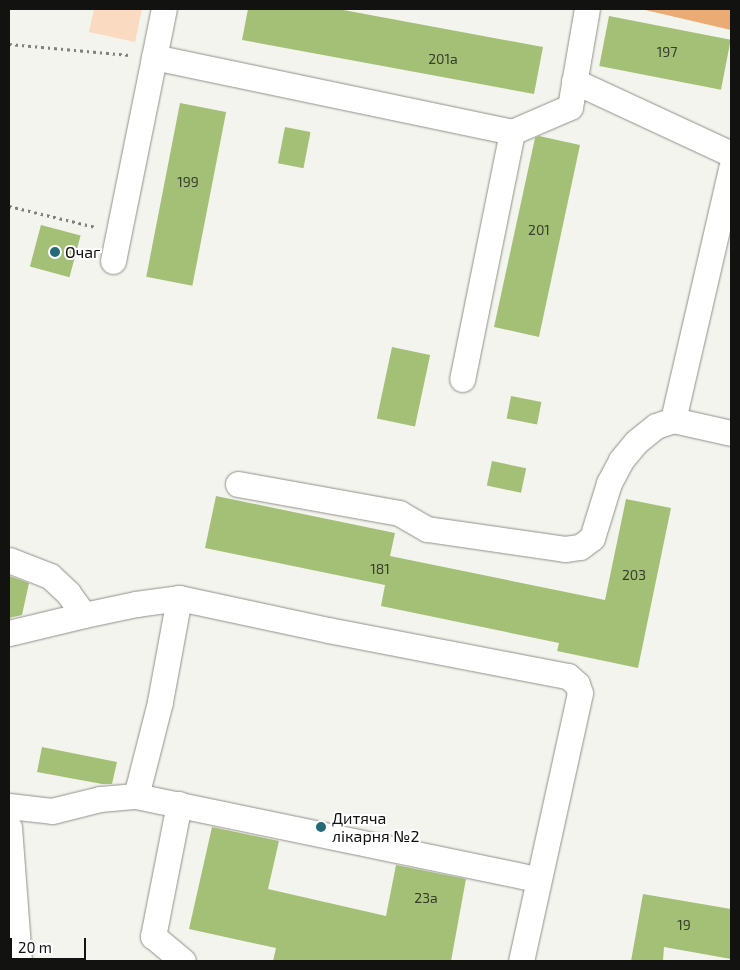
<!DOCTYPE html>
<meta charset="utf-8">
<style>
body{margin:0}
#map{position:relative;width:740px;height:970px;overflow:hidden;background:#f4f4ee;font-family:"Exo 2",sans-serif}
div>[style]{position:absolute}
.green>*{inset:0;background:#fadac0}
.forest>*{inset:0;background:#ebab74}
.building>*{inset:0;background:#a4c076;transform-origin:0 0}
.path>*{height:3px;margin-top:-1.5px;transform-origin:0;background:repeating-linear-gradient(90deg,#80807c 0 2.5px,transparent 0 6.5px)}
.roads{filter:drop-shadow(0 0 1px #90908b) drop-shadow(0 0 1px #90908b)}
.minor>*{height:25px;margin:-12.5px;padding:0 12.5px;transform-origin:12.5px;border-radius:12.5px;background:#fff}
.dots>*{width:14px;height:14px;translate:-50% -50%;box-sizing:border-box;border:2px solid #fff;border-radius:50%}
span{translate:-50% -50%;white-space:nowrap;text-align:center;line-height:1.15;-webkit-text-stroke:4px #fff;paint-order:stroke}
.number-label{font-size:14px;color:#363e2a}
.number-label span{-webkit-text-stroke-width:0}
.poi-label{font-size:16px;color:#121210}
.left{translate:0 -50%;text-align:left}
.frame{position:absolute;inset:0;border:10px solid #121210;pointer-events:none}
.scale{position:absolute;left:10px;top:938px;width:76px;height:22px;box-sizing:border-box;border:2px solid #121210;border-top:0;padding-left:6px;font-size:15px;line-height:18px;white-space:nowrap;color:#121210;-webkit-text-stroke:4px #fff;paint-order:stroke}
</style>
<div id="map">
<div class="green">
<i style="clip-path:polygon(94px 9px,142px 9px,135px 42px,89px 32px)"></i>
</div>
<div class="forest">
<i style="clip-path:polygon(641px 9px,731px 9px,731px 30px)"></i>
</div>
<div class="building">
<i style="clip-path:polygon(248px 9px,338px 9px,543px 47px,534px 94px,242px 40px)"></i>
<i style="left:609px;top:16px;width:124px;height:51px;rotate:11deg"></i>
<i style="left:180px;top:103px;width:47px;height:177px;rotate:11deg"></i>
<i style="left:285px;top:127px;width:26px;height:37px;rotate:11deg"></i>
<i style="clip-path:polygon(539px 136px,580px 145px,539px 337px,494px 327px,535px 138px)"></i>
<i style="left:41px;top:225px;width:41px;height:43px;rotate:15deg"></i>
<i style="left:392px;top:347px;width:39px;height:73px;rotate:12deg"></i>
<i style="left:511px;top:396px;width:31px;height:23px;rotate:11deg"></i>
<i style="left:492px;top:461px;width:35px;height:25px;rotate:12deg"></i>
<i style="clip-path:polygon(216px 496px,395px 533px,390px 556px,605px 600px,626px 499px,671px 508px,638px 668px,557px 651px,559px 643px,381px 606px,385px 585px,205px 548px)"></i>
<i style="clip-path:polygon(9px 576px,29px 583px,22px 615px,9px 618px)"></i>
<i style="clip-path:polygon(42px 747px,117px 762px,112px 784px,102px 784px,37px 772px)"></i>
<i style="clip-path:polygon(212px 827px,279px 841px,268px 889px,386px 916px,396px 865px,466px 879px,451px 961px,273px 961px,276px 948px,189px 929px)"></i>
<i style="clip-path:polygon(643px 894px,731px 909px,731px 959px,664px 947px,663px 961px,631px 961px)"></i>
</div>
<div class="path">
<i style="left:9px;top:44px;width:121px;rotate:5.2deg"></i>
<i style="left:9px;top:206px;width:89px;rotate:13.6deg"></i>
</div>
<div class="roads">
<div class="minor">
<i style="left:154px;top:57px;width:366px;rotate:11.8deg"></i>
<i style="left:512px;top:132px;width:252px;rotate:101.4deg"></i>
<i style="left:574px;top:81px;width:173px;rotate:24.9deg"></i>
<i style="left:512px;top:132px;width:63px;rotate:-23.3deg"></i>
<i style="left:570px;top:107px;width:99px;rotate:-80.2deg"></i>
<i style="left:113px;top:261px;width:257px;rotate:-78.6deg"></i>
<i style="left:673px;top:420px;width:59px;rotate:12.6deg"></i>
<i style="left:238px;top:484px;width:164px;rotate:10.2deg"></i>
<i style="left:399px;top:513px;width:32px;rotate:30deg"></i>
<i style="left:427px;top:529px;width:139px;rotate:8.2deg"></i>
<i style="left:565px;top:549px;width:15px;rotate:-8deg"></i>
<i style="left:580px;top:547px;width:15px;rotate:-37deg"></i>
<i style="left:592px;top:538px;width:58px;rotate:-72.8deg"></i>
<i style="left:609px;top:483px;width:26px;rotate:-62deg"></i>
<i style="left:621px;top:460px;width:23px;rotate:-50deg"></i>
<i style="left:636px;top:442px;width:26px;rotate:-39deg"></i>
<i style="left:656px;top:426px;width:18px;rotate:-19deg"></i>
<i style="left:673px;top:420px;width:259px;rotate:-77deg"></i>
<i style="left:9px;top:560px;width:44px;rotate:21.3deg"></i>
<i style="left:50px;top:576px;width:25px;rotate:43deg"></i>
<i style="left:68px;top:593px;width:27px;rotate:54deg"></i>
<i style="left:84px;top:615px;width:53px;rotate:-11.9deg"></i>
<i style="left:136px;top:604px;width:43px;rotate:-7.9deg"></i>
<i style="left:179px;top:598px;width:106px;rotate:100.4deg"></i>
<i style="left:160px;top:702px;width:97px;rotate:104.3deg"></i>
<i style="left:179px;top:598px;width:152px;rotate:12.1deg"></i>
<i style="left:328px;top:630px;width:244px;rotate:10.9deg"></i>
<i style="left:568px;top:676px;width:12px;rotate:42deg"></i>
<i style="left:577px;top:684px;width:9px;rotate:72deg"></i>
<i style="left:580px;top:693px;width:274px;rotate:102.4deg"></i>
<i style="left:9px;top:633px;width:77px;rotate:-13.5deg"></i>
<i style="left:179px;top:804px;width:135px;rotate:101.1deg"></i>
<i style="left:153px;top:936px;width:39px;rotate:40deg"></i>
<i style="left:9px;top:806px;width:43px;rotate:6.6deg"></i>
<i style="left:52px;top:811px;width:49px;rotate:-14deg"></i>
<i style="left:100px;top:799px;width:36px;rotate:-5deg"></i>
<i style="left:136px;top:796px;width:410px;rotate:11.7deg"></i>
<i style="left:9px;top:827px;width:134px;rotate:85.7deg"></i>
</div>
</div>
<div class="dots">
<i style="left:55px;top:252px;background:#236b77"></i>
<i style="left:321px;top:827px;background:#236b77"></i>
</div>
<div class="number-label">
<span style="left:667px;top:52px">197</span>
<span style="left:443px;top:59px">201а</span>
<span style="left:188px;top:182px">199</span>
<span style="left:539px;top:230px">201</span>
<span style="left:380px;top:569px">181</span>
<span style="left:634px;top:575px">203</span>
<span style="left:426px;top:898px">23а</span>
<span style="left:684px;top:925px">19</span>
</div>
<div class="poi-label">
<span class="left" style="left:65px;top:252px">Очаг</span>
<span class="left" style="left:332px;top:827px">Дитяча<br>лікарня №2</span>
</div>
<div class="frame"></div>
<div class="scale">20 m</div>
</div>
